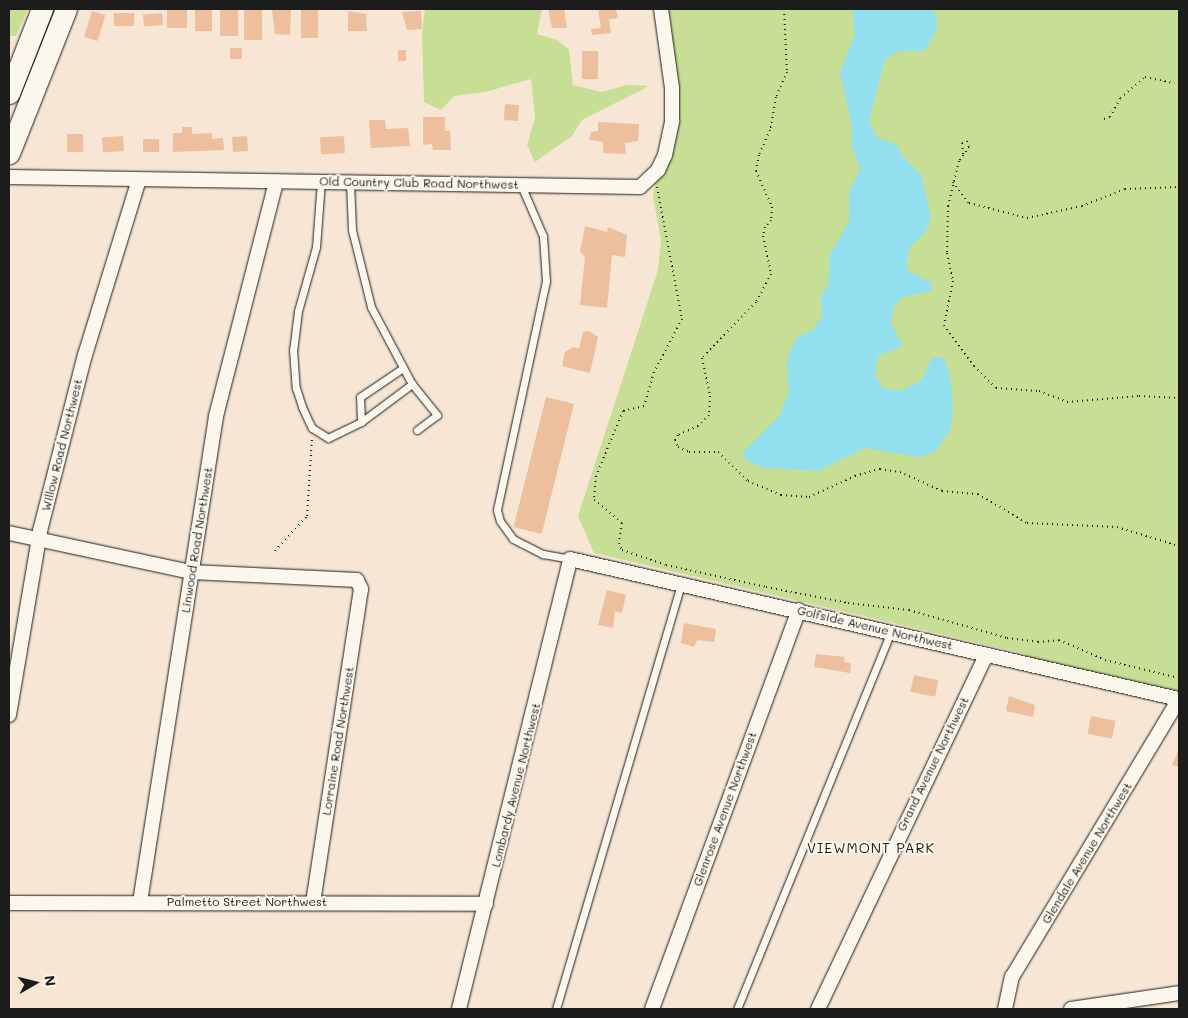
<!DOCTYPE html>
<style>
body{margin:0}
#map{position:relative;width:1188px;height:1018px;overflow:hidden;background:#f7e6d4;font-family:Mali,sans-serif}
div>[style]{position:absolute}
.green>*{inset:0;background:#c6df95}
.water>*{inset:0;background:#91dfef}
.building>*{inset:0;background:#edbf9d;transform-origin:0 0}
.path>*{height:2px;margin-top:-1px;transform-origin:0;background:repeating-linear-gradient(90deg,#1c1c1c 0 1px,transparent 0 5px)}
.roads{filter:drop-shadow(0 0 1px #1c1c1c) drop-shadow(0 0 1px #1c1c1c)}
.lane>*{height:7px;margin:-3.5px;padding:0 3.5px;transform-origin:3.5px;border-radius:3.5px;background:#fbf7ec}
.street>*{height:14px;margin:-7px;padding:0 7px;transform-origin:7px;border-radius:7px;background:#fbf7ec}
.primary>*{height:21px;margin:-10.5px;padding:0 10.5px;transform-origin:10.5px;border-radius:10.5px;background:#fbf7ec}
span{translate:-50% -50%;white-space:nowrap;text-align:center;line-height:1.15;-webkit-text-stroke:4px #fbf7ec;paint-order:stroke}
.street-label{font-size:12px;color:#1c1c1c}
.neighbourhood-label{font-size:14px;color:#1c1c1c;letter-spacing:1px}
.frame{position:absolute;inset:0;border:10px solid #1c1c1c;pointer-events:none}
.north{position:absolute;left:10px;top:958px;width:50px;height:50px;-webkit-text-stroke:4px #fbf7ec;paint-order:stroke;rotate:82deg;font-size:14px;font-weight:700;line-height:20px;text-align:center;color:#1c1c1c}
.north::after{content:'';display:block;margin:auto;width:18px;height:22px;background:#1c1c1c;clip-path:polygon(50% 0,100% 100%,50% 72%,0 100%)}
</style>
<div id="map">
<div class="green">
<i style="clip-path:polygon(9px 9px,28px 9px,16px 36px,9px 36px)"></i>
<i style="clip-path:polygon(425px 9px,542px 9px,537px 34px,557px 40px,569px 50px,573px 85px,602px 92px,627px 85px,649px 86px,582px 120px,572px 136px,535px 162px,527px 145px,535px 118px,531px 79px,485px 92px,454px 96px,441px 110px,424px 102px,422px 32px)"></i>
<i style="clip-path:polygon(668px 9px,1179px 9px,1179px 694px,1024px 658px,1025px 654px,594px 553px,578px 516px,658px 270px,661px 240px,653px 196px,655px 183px,665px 168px)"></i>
</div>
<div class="water">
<i style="clip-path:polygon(852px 9px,932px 9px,937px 18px,936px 32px,924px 51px,900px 51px,885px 59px,869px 121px,877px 138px,896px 144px,902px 155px,921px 175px,931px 216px,925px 233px,909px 248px,906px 265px,909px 272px,931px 282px,932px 291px,902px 297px,893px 308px,891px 324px,902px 344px,901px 347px,878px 356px,875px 376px,883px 388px,901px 391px,922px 380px,932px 357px,944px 358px,950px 375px,953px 410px,950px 431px,936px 451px,920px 457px,865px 448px,818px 471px,760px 467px,745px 459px,743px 452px,780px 415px,789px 392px,787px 362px,790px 352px,796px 338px,814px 329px,822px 315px,821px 297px,828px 284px,830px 254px,849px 222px,849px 192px,860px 168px,852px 147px,852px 127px,840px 72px,855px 35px)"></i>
</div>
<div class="building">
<i style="left:167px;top:9px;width:20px;height:19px"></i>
<i style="left:195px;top:9px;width:17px;height:22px"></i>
<i style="left:220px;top:9px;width:18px;height:27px"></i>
<i style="left:244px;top:9px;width:18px;height:31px"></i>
<i style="clip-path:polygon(272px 9px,291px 9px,290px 35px,275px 34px)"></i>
<i style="left:301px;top:9px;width:17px;height:29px"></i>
<i style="clip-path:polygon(548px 9px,564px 9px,567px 28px,552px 28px)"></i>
<i style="clip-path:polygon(598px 9px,616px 9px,618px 18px,609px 19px,611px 33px,592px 35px,591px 29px,601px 28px)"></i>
<i style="left:92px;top:11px;width:14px;height:27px;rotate:17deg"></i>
<i style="clip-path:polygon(348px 11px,366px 14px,367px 31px,348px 31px)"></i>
<i style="clip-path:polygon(421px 11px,422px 29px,407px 30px,402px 12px)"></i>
<i style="left:114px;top:13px;width:20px;height:13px"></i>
<i style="left:162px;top:13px;width:12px;height:19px;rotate:85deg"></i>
<i style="left:230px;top:48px;width:12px;height:11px"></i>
<i style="left:398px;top:50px;width:8px;height:11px"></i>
<i style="left:582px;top:51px;width:16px;height:28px"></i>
<i style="left:505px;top:104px;width:14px;height:16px;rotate:4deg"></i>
<i style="clip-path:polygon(423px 117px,445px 117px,445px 131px,450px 131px,451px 150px,433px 150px,432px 144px,423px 145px)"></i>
<i style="clip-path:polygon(369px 120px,385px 120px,386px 129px,408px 128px,410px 146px,371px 148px)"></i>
<i style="clip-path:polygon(598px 122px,639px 124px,638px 141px,625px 143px,626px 154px,603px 153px,603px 142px,589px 140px,591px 132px,598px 131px)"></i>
<i style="clip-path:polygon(182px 127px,192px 127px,192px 134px,212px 133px,212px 139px,223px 138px,224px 150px,173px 152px,173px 133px,182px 133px)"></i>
<i style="left:67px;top:134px;width:16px;height:18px"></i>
<i style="left:123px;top:136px;width:15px;height:21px;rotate:86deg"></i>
<i style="left:247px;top:136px;width:15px;height:15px;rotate:86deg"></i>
<i style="left:344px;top:136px;width:17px;height:24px;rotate:87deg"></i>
<i style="left:143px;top:139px;width:16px;height:13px"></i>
<i style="clip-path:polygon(585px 226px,607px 232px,608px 227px,627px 235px,625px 257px,612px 255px,607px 308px,580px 305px,585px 257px,580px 252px)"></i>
<i style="clip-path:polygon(589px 331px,598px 337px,590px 373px,562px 366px,565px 352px,573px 347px,579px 349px,583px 332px)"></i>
<i style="left:546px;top:397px;width:29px;height:134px;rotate:14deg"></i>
<i style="clip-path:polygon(607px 590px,626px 595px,622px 613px,615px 611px,613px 628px,598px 625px)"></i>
<i style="clip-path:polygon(684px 623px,716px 629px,714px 642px,697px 640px,694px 647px,681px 643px)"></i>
<i style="clip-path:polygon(816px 654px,845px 657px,844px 662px,851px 663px,850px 673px,814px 667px)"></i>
<i style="left:914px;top:675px;width:25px;height:17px;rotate:12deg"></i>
<i style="clip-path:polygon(1009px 696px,1035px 705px,1033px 717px,1006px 711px)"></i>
<i style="left:1091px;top:716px;width:25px;height:18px;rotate:11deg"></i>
<i style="clip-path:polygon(1179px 749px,1179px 767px,1172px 765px)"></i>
</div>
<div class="path">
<i style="left:784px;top:9px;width:63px;rotate:87.3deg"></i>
<i style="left:787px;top:72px;width:27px;rotate:114deg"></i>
<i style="left:776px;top:97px;width:34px;rotate:100deg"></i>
<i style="left:770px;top:130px;width:27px;rotate:114deg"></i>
<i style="left:759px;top:155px;width:16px;rotate:101deg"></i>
<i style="left:756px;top:171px;width:39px;rotate:66deg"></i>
<i style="left:772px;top:207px;width:13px;rotate:94deg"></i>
<i style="left:771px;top:220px;width:9px;rotate:131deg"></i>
<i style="left:765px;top:227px;width:9px;rotate:103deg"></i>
<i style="left:763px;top:236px;width:39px;rotate:78deg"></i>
<i style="left:771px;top:274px;width:32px;rotate:118deg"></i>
<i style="left:756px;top:302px;width:78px;rotate:134deg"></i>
<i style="left:702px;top:358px;width:39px;rotate:78deg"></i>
<i style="left:710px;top:396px;width:19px;rotate:93deg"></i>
<i style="left:709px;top:415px;width:16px;rotate:135deg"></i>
<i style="left:698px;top:426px;width:22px;rotate:156deg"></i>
<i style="left:678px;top:435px;width:6px;rotate:121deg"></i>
<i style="left:675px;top:440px;width:8px;rotate:67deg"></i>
<i style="left:678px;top:447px;width:12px;rotate:24deg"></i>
<i style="left:689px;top:452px;width:29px"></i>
<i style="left:718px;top:452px;width:42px;rotate:44deg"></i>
<i style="left:748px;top:481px;width:36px;rotate:23deg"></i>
<i style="left:781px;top:495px;width:28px;rotate:4deg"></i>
<i style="left:809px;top:497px;width:51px;rotate:-24.5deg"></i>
<i style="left:855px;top:476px;width:26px;rotate:-16deg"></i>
<i style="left:880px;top:469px;width:20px;rotate:9deg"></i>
<i style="left:900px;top:472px;width:46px;rotate:24.3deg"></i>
<i style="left:942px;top:491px;width:36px;rotate:5deg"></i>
<i style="left:978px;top:494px;width:57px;rotate:30.6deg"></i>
<i style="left:1027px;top:523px;width:90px;rotate:2.5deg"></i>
<i style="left:1117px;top:527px;width:65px;rotate:17deg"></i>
<i style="left:1104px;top:119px;width:6px;rotate:-18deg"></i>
<i style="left:1110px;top:117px;width:21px;rotate:-62deg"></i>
<i style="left:1120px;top:98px;width:33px;rotate:-40deg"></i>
<i style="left:1145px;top:77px;width:30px;rotate:12deg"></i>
<i style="left:963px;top:154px;width:11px;rotate:-95deg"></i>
<i style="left:962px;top:143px;width:5px;rotate:-22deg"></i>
<i style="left:967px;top:141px;width:6px;rotate:72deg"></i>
<i style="left:969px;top:147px;width:17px;rotate:126deg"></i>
<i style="left:959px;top:161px;width:46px;rotate:103.7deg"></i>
<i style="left:948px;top:206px;width:47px;rotate:91.2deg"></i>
<i style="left:947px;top:253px;width:29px;rotate:78deg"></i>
<i style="left:953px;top:281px;width:45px;rotate:101.6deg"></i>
<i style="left:944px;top:325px;width:51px;rotate:53.8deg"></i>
<i style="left:974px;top:366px;width:31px;rotate:45deg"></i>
<i style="left:996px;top:388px;width:43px;rotate:4deg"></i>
<i style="left:1039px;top:391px;width:30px;rotate:21deg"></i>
<i style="left:1067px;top:402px;width:72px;rotate:-4.8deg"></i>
<i style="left:1139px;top:396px;width:40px;rotate:2.9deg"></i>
<i style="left:953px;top:182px;width:26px;rotate:53deg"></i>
<i style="left:969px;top:203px;width:60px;rotate:14.5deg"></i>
<i style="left:1027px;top:218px;width:56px;rotate:-12.3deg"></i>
<i style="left:1082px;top:206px;width:46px;rotate:-21.6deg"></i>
<i style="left:1125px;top:189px;width:54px;rotate:-2.1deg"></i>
<i style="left:657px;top:187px;width:134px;rotate:79.3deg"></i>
<i style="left:682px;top:319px;width:60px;rotate:117.8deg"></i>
<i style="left:654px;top:372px;width:35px;rotate:106deg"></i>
<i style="left:644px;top:406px;width:22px;rotate:167deg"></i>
<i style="left:623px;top:411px;width:70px;rotate:112.6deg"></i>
<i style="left:596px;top:476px;width:24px;rotate:95deg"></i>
<i style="left:594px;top:500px;width:36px;rotate:39deg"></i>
<i style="left:622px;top:523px;width:20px;rotate:99deg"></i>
<i style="left:619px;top:543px;width:8px;rotate:67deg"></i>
<i style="left:622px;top:550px;width:46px;rotate:18.8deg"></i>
<i style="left:666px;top:565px;width:102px;rotate:12.4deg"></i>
<i style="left:766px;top:587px;width:84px;rotate:11deg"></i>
<i style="left:848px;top:603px;width:61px;rotate:6.5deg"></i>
<i style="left:909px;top:610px;width:102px;rotate:15.9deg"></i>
<i style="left:1007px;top:638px;width:31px;rotate:7deg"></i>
<i style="left:1038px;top:642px;width:21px;rotate:-5deg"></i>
<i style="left:1059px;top:640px;width:50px;rotate:23.5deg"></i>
<i style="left:1105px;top:660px;width:76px;rotate:13.7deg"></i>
<i style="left:275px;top:551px;width:47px;rotate:-47.6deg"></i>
<i style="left:307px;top:516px;width:78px;rotate:-86.3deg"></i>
</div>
<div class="roads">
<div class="lane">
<i style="left:321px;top:181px;width:66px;rotate:94.3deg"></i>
<i style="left:316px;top:247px;width:66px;rotate:105.7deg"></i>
<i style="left:298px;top:311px;width:38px;rotate:97deg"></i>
<i style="left:293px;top:349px;width:39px;rotate:86deg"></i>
<i style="left:296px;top:388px;width:20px;rotate:72deg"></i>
<i style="left:302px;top:407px;width:23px;rotate:65deg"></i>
<i style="left:312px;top:428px;width:19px;rotate:32deg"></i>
<i style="left:328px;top:438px;width:37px;rotate:-26deg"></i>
<i style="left:361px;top:422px;width:64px;rotate:-36.7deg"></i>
<i style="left:350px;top:182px;width:48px;rotate:87.6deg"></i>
<i style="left:352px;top:230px;width:79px;rotate:76.1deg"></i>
<i style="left:371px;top:307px;width:87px;rotate:62deg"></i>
<i style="left:412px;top:384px;width:40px;rotate:51deg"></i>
<i style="left:437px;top:415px;width:25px;rotate:143deg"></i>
<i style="left:521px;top:185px;width:56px;rotate:66.7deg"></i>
<i style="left:543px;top:236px;width:45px;rotate:86.2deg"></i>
<i style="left:546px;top:281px;width:234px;rotate:102.1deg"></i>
<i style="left:497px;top:510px;width:11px;rotate:75deg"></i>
<i style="left:500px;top:521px;width:22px;rotate:54deg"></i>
<i style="left:513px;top:539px;width:34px;rotate:27deg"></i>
<i style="left:543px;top:554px;width:27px;rotate:10deg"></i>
<i style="left:361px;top:422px;width:25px;rotate:-92deg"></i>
<i style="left:360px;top:397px;width:52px;rotate:-34deg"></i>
<i style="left:556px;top:1009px;width:444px;rotate:-73.6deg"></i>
<i style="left:737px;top:1009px;width:407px;rotate:-67.8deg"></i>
</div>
<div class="street">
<i style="left:9px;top:177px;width:631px;rotate:0.91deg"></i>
<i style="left:640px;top:187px;width:25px;rotate:-43deg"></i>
<i style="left:658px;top:170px;width:17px;rotate:-65deg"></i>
<i style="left:665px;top:155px;width:35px;rotate:-78deg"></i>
<i style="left:672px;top:121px;width:33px;rotate:-90deg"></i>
<i style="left:672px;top:88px;width:80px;rotate:-97.9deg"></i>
<i style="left:9px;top:533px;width:186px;rotate:12.1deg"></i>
<i style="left:191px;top:572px;width:166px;rotate:2.8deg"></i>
<i style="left:357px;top:580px;width:10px;rotate:66deg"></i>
<i style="left:361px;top:589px;width:318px;rotate:98.7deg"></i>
<i style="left:9px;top:715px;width:187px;rotate:-80.4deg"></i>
<i style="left:40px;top:531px;width:182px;rotate:-75.7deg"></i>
<i style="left:85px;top:355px;width:183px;rotate:-72.9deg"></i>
<i style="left:140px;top:902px;width:492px;rotate:-81.1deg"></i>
<i style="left:216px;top:416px;width:242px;rotate:-75.6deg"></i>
<i style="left:9px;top:903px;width:477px;rotate:0.1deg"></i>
<i style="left:459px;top:1009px;width:463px;rotate:-76.1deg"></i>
<i style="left:570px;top:559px;width:625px;rotate:12.95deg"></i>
<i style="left:652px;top:1009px;width:425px;rotate:-69.8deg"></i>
<i style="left:818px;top:1009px;width:392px;rotate:-64.6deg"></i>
<i style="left:1005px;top:1009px;width:33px;rotate:-78deg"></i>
<i style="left:1012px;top:977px;width:324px;rotate:-59deg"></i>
<i style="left:1071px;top:1009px;width:109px;rotate:-8.4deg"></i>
</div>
<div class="primary">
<i style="left:9px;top:93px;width:90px;rotate:-68.6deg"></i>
<i style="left:9px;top:153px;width:155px;rotate:-68.4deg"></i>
</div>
</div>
<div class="street-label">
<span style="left:419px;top:183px;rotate:1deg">Old Country Club Road Northwest</span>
<span style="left:62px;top:445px;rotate:-76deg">Willow Road Northwest</span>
<span style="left:197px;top:540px;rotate:-81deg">Linwood Road Northwest</span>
<span style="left:875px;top:628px;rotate:13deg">Golfside Avenue Northwest</span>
<span style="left:338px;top:741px;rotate:-81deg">Lorraine Road Northwest</span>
<span style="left:933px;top:764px;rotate:-64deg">Grand Avenue Northwest</span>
<span style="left:516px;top:785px;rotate:-76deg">Lombardy Avenue Northwest</span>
<span style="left:725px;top:809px;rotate:-70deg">Glenrose Avenue Northwest</span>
<span style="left:1087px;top:853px;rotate:-59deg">Glendale Avenue Northwest</span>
<span style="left:247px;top:902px">Palmetto Street Northwest</span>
</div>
<div class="neighbourhood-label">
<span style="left:871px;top:848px">VIEWMONT PARK</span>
</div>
<div class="frame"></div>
<div class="north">N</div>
</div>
